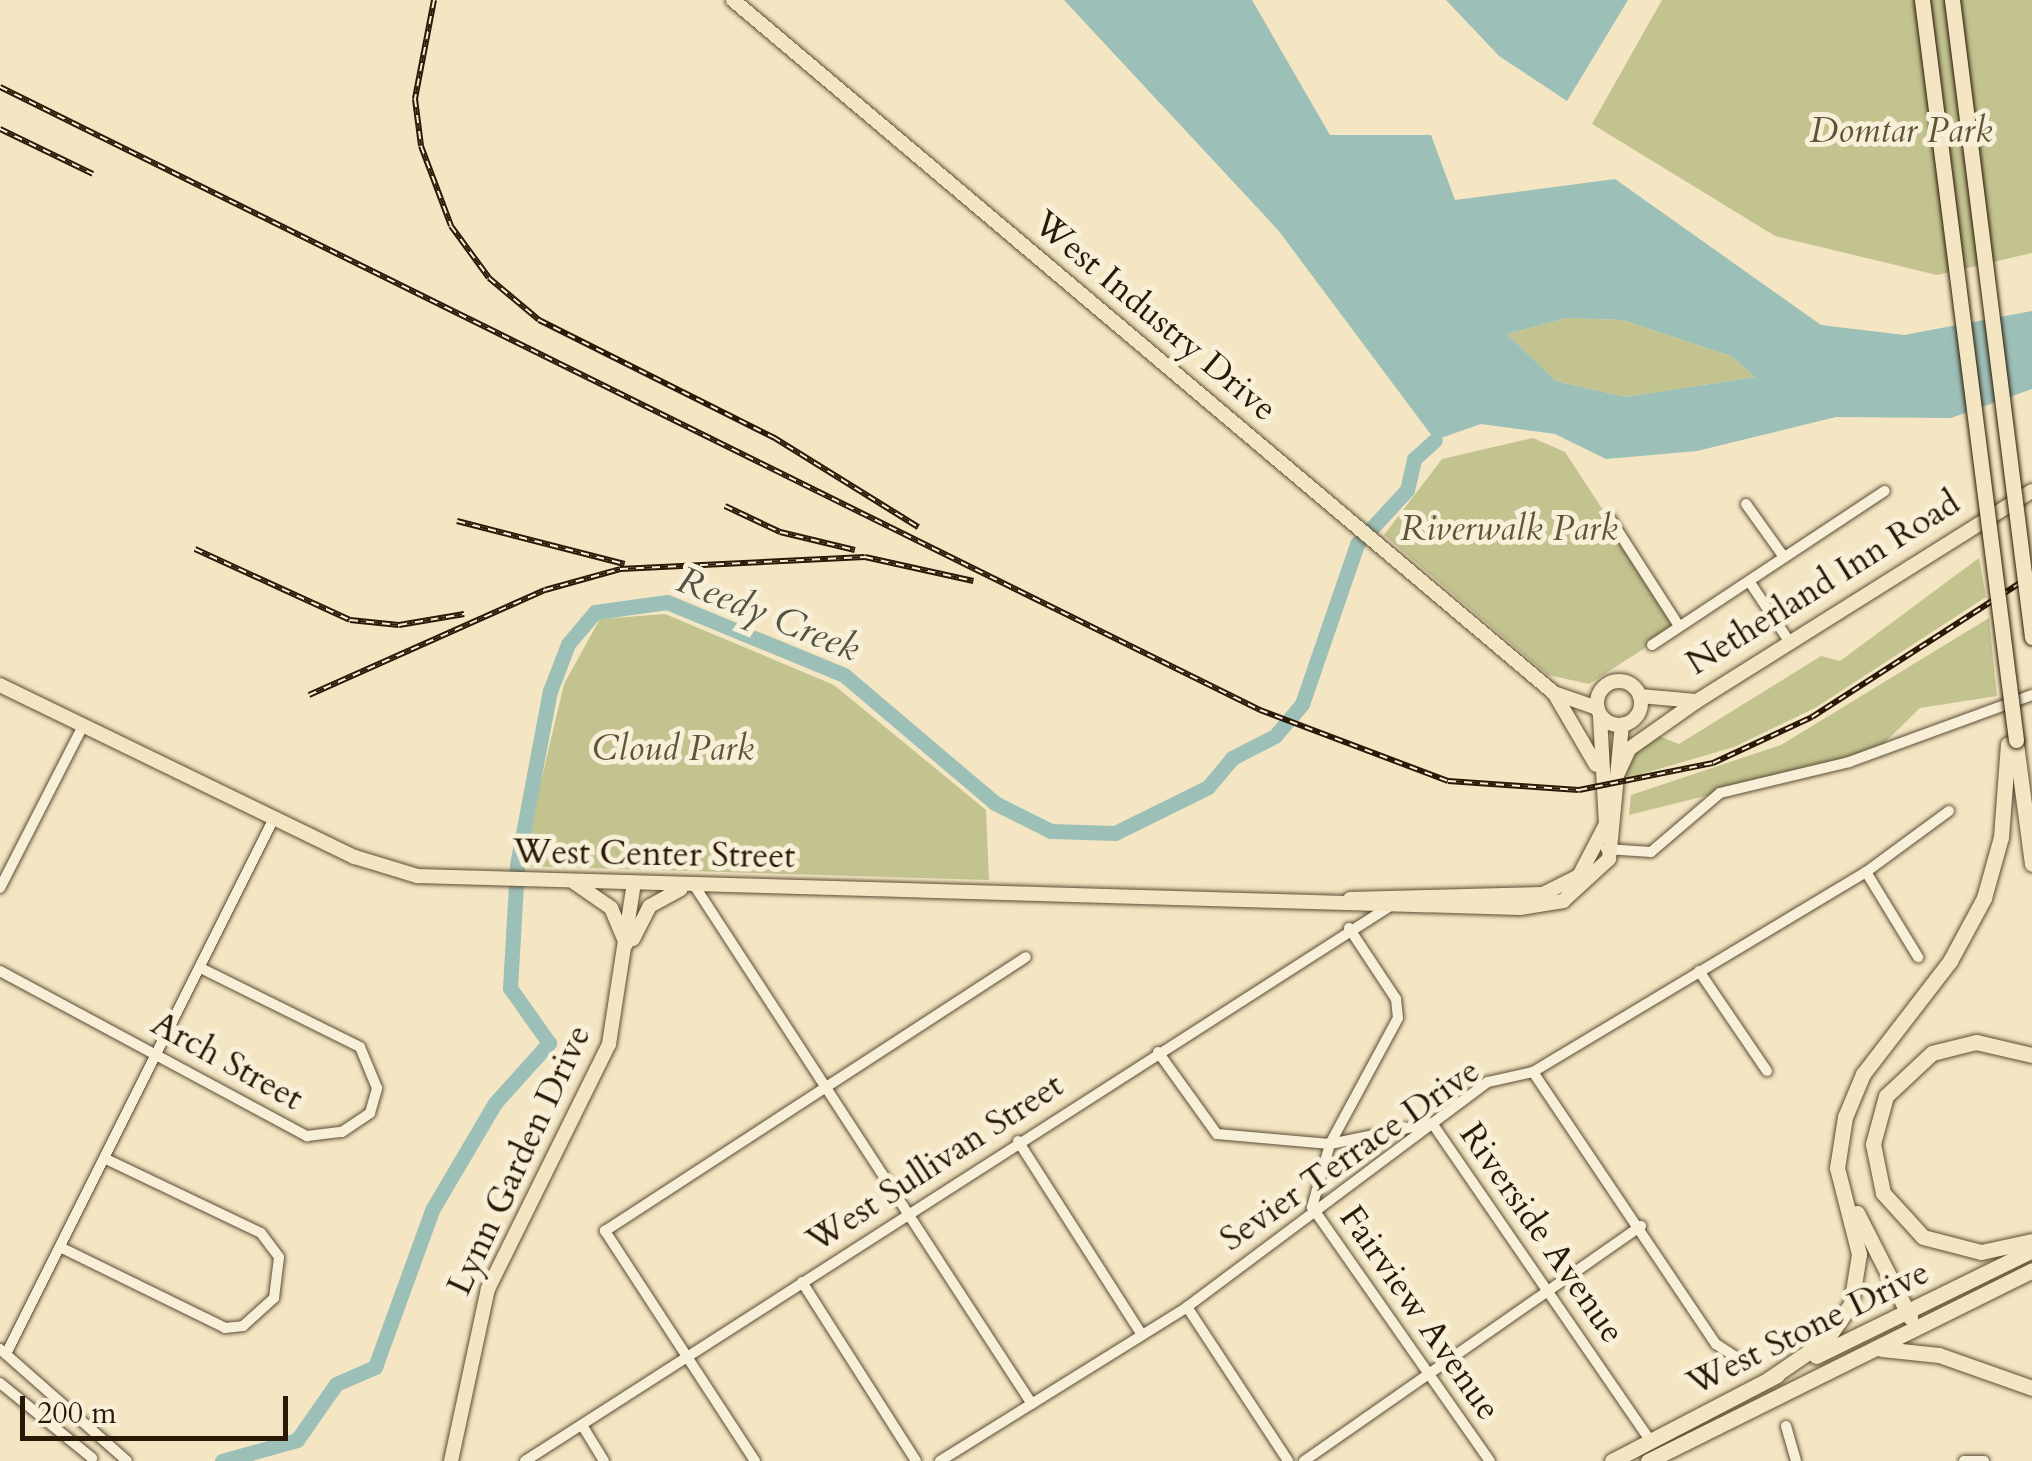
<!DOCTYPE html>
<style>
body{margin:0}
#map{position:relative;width:2032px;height:1461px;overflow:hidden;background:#f4e6c3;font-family:Cardo,serif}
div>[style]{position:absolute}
.green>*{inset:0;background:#c2c38f}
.water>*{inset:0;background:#9cbfb7}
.river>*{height:15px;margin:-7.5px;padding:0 7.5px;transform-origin:7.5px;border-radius:7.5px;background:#9cbfb7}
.roads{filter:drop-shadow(0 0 2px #5c4c35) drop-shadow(0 0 2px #5c4c35)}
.minor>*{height:10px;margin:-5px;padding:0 5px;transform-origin:5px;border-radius:5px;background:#f8efd8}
.major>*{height:14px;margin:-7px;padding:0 7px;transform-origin:7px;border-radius:7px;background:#f4e6c3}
.major>.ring{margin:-7px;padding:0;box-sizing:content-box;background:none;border:14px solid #f4e6c3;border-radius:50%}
.highway>*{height:15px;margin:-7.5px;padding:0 7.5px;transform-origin:7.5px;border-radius:7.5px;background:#f4e6c3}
.rail>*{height:6px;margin-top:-3px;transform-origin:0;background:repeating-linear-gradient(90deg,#f8efd8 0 8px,#2a1906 0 16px);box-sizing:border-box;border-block:2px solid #2a1906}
.bridges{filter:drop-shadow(0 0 2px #2a1906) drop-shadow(0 0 2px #2a1906)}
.highway-bridge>*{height:15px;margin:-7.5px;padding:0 7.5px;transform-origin:7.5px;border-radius:7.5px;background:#f4e6c3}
span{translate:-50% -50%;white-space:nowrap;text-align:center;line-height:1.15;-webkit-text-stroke:10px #f8efd8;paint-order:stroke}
.park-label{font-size:35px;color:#5f5436;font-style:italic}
.street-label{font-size:35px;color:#2a1906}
.water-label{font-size:38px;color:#525344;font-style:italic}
.scale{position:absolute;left:20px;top:1396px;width:268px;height:45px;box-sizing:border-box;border:5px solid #2a1906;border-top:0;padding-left:12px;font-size:30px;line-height:35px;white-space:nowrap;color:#2a1906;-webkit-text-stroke:8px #f8efd8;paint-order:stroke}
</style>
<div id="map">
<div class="green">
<i style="clip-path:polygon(1662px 0,2032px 0,2032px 253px,1937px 275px,1775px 236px,1592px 124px)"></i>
<i style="clip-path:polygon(1567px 318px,1623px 320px,1731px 356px,1755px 377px,1625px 397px,1556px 381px,1507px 334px)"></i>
<i style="clip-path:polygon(1533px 438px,1565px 452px,1679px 626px,1589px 684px,1548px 675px,1384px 535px,1442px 459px)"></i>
<i style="clip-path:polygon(1979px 558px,1986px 597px,1815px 708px,1734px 747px,1618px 781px,1629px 749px,1659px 736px,1679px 744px,1821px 656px,1840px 661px)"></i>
<i style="clip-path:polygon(665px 614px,834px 685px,986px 810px,989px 880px,521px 866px,564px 684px,600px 619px)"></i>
<i style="clip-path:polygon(1989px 618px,1997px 696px,1920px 708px,1873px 754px,1629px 815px,1631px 795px,1781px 745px)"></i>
</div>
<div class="water">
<i style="clip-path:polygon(evenodd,1064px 0,1252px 0,1330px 135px,1431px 135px,1455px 200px,1615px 179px,1821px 325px,1904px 335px,2032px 311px,2032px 389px,1951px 418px,1836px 417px,1697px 451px,1606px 459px,1555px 434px,1481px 424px,1435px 440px,1278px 230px,1064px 0,1567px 318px,1623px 320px,1731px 356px,1755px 377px,1625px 397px,1556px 381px,1507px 334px,1567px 318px)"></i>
<i style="clip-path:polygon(1446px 0,1628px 0,1567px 101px,1499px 56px)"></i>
</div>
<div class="river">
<i style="left:222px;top:1461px;width:78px;rotate:-15.6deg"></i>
<i style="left:297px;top:1440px;width:68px;rotate:-55.1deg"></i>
<i style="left:336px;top:1384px;width:43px;rotate:-23.6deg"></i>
<i style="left:375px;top:1367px;width:167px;rotate:-70deg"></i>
<i style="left:432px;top:1210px;width:124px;rotate:-59.5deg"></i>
<i style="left:495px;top:1103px;width:81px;rotate:-48deg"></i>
<i style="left:549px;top:1043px;width:67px;rotate:-125.3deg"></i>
<i style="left:510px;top:988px;width:123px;rotate:-86.7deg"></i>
<i style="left:517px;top:865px;width:177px;rotate:-79.3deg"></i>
<i style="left:550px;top:691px;width:50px;rotate:-69deg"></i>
<i style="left:568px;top:644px;width:42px;rotate:-49.8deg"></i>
<i style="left:595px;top:612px;width:73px;rotate:-7.9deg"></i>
<i style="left:667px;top:602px;width:191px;rotate:22.4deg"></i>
<i style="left:844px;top:675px;width:198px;rotate:40.3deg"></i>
<i style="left:995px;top:803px;width:63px;rotate:26.6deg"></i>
<i style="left:1051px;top:831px;width:64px;rotate:1.8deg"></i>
<i style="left:1115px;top:833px;width:104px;rotate:-26.3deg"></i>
<i style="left:1208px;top:787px;width:38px;rotate:-50deg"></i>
<i style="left:1232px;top:758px;width:48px;rotate:-27.1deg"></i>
<i style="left:1275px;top:736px;width:42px;rotate:-49.8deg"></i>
<i style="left:1302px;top:704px;width:169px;rotate:-71deg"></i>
<i style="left:1357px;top:544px;width:74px;rotate:-47.2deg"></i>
<i style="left:1407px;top:490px;width:32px;rotate:-77deg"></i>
<i style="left:1414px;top:459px;width:28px;rotate:-42deg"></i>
</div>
<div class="roads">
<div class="minor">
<i style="left:1746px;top:504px;width:65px;rotate:54.4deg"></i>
<i style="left:1609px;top:517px;width:130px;rotate:57.3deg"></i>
<i style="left:1749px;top:581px;width:72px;rotate:56.3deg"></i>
<i style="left:1652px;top:645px;width:279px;rotate:-33.5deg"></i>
<i style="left:1606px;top:849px;width:45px;rotate:3.8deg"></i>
<i style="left:1651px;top:852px;width:91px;rotate:-40.5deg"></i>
<i style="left:1720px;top:793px;width:133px;rotate:-13.5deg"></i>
<i style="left:1849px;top:762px;width:195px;rotate:-20.1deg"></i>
<i style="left:1866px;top:872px;width:100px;rotate:58.5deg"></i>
<i style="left:694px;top:885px;width:619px;rotate:56.93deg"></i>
<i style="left:0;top:888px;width:182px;rotate:-62.9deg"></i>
<i style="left:1349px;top:928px;width:85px;rotate:56.5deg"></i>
<i style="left:1396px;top:999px;width:19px;rotate:84deg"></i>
<i style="left:1398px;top:1018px;width:143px;rotate:118.4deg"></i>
<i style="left:1330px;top:1144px;width:66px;rotate:105.9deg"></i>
<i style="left:1312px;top:1207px;width:310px;rotate:55deg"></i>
<i style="left:0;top:971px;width:349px;rotate:28.3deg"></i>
<i style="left:307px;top:1136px;width:35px;rotate:-7deg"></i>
<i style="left:342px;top:1132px;width:34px;rotate:-34deg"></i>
<i style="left:370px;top:1113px;width:26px;rotate:-74deg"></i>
<i style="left:377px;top:1088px;width:44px;rotate:-112.5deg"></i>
<i style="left:360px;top:1047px;width:175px;rotate:-153.6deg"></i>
<i style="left:1699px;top:971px;width:121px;rotate:55.8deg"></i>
<i style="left:1158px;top:1052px;width:101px;rotate:54.3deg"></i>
<i style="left:1217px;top:1134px;width:113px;rotate:5.1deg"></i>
<i style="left:1330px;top:1144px;width:104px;rotate:-11.6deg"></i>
<i style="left:1432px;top:1123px;width:385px;rotate:55.5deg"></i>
<i style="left:1533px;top:1072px;width:328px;rotate:56.1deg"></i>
<i style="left:1716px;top:1344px;width:24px;rotate:33deg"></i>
<i style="left:1018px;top:1141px;width:230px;rotate:57.4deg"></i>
<i style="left:62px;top:1248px;width:182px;rotate:26.1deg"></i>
<i style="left:225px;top:1328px;width:18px;rotate:-6deg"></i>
<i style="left:243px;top:1326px;width:42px;rotate:-42.1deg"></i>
<i style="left:274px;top:1298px;width:41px;rotate:-83deg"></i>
<i style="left:279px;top:1257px;width:30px;rotate:-127deg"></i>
<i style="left:261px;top:1233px;width:170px;rotate:-154.5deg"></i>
<i style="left:802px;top:1282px;width:212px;rotate:57.5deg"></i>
<i style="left:1187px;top:1307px;width:184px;rotate:56.7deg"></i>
<i style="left:0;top:1349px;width:169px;rotate:41.4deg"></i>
<i style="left:6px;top:1354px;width:597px;rotate:-63.43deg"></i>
<i style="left:0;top:1383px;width:119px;rotate:39.2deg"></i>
<i style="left:582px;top:1425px;width:42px;rotate:58.6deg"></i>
<i style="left:1786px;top:1426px;width:36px;rotate:74deg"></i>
<i style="left:525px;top:1461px;width:1028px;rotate:-32.68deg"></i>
<i style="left:755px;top:1461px;width:275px;rotate:-123.1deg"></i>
<i style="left:605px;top:1231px;width:502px;rotate:-33.06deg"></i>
<i style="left:940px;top:1461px;width:291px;rotate:-31.9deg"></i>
<i style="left:1187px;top:1307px;width:376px;rotate:-36.8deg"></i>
<i style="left:1488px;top:1082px;width:46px;rotate:-12.5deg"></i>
<i style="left:1533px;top:1072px;width:388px;rotate:-31deg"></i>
<i style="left:1866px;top:872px;width:103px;rotate:-36.3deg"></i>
<i style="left:1304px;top:1461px;width:411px;rotate:-34.9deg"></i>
<i style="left:1964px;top:1461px;width:20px"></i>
</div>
<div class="major">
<i style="left:733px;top:0;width:1074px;rotate:40.17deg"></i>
<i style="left:1554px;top:693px;width:46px;rotate:19.2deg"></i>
<i class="ring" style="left:1597px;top:681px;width:30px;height:30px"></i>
<i style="left:0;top:685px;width:394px;rotate:25.9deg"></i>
<i style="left:355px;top:857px;width:65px;rotate:17deg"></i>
<i style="left:417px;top:876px;width:1103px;rotate:1.66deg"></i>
<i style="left:1520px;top:908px;width:44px;rotate:-9.2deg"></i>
<i style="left:1563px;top:901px;width:62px;rotate:-42.4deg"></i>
<i style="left:1609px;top:859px;width:135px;rotate:-84.5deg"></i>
<i style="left:1554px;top:693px;width:83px;rotate:59.7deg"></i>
<i style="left:1640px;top:696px;width:56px;rotate:5.1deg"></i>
<i style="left:1618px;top:773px;width:26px;rotate:-65deg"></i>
<i style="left:1629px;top:749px;width:83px;rotate:-35.2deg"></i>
<i style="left:1697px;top:701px;width:395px;rotate:-32.1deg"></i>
<i style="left:575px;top:883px;width:44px;rotate:34.8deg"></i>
<i style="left:611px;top:908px;width:39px;rotate:67deg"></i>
<i style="left:1350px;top:899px;width:193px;rotate:-1.5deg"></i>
<i style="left:1543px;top:894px;width:40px;rotate:-26.6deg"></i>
<i style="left:1579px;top:876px;width:59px;rotate:-62.6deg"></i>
<i style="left:1606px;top:824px;width:108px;rotate:-93.2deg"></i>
<i style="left:633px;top:939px;width:37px;rotate:-63deg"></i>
<i style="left:650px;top:906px;width:35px;rotate:-29deg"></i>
<i style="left:451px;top:1461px;width:176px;rotate:-77.9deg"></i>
<i style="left:488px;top:1289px;width:273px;rotate:-63.7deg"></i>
<i style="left:609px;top:1044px;width:163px;rotate:-81.2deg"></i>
</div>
<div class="highway">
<i style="left:2016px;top:744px;width:121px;rotate:82.4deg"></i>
<i style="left:2032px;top:1055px;width:57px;rotate:-166.9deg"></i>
<i style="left:1976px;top:1042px;width:45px;rotate:166deg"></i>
<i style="left:1932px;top:1053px;width:63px;rotate:136.9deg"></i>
<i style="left:1886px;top:1096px;width:50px;rotate:105.2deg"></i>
<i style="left:1873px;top:1144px;width:50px;rotate:78.5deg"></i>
<i style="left:1883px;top:1193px;width:59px;rotate:47.7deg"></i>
<i style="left:1923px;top:1237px;width:60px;rotate:14.5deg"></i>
<i style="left:1981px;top:1252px;width:52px;rotate:-12.2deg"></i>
<i style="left:1857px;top:1213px;width:117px;rotate:63deg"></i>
<i style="left:1882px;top:1349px;width:57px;rotate:6deg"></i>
<i style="left:1939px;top:1355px;width:99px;rotate:19.5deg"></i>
<i style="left:1816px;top:1356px;width:241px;rotate:-26.1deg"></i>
<i style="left:1769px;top:1379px;width:69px;rotate:-34.4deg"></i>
<i style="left:1826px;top:1340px;width:44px;rotate:-55.2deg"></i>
<i style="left:1851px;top:1304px;width:51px;rotate:-80.9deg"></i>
<i style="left:1859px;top:1254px;width:89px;rotate:-104.3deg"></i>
<i style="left:1837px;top:1168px;width:52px;rotate:-81.1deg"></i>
<i style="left:1845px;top:1117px;width:47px;rotate:-67.3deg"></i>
<i style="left:1863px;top:1074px;width:143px;rotate:-52.4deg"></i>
<i style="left:1950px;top:961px;width:72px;rotate:-61.6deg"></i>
<i style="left:1984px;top:898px;width:63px;rotate:-74.4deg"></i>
<i style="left:2001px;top:837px;width:93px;rotate:-85.7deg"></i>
<i style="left:1612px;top:1461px;width:186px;rotate:-27.5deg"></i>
<i style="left:1648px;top:1461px;width:429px;rotate:-26.4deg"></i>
</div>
</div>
<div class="rail">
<i style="left:434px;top:0;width:101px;rotate:100.9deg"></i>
<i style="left:415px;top:99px;width:47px;rotate:82.7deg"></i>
<i style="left:421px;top:146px;width:85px;rotate:69.4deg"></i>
<i style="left:451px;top:226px;width:64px;rotate:53.8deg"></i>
<i style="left:489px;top:278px;width:65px;rotate:40deg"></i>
<i style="left:539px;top:320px;width:262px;rotate:26.6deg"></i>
<i style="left:773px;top:437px;width:171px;rotate:31.8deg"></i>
<i style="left:0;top:87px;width:1406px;rotate:26.31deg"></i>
<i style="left:1260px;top:710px;width:201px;rotate:20.7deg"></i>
<i style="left:1448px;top:781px;width:131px;rotate:3.9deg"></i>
<i style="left:1579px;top:790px;width:137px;rotate:-11.4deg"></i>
<i style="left:1713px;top:763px;width:109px;rotate:-24.9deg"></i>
<i style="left:1812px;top:717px;width:262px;rotate:-32.8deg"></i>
<i style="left:0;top:129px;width:103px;rotate:25.8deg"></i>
<i style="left:725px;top:506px;width:61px;rotate:25.3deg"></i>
<i style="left:780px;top:532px;width:77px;rotate:13.5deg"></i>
<i style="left:457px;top:521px;width:173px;rotate:14.4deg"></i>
<i style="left:195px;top:549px;width:170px;rotate:24.6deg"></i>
<i style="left:350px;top:620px;width:49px;rotate:5.8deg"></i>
<i style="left:399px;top:625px;width:66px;rotate:-9.6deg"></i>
<i style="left:309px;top:695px;width:258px;rotate:-24deg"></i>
<i style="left:545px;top:590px;width:78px;rotate:-15.6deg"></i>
<i style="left:620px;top:569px;width:245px;rotate:-2.8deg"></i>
<i style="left:865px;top:557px;width:111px;rotate:12.5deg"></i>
</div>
<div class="bridges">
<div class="highway-bridge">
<i style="left:1922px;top:0;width:746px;rotate:82.76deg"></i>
<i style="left:1952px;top:0;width:642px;rotate:82.84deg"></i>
</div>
</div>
<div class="park-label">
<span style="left:1901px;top:131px">Domtar Park</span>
<span style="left:1509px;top:529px">Riverwalk Park</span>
<span style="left:673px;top:749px">Cloud Park</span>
</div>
<div class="street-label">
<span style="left:1155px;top:316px;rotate:40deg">West Industry Drive</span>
<span style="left:1823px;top:583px;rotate:-32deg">Netherland Inn Road</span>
<span style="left:654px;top:854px;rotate:1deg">West Center Street</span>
<span style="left:227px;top:1061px;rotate:29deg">Arch Street</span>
<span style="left:1350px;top:1155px;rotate:-35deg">Sevier Terrace Drive</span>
<span style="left:519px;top:1160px;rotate:-65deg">Lynn Garden Drive</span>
<span style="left:935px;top:1163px;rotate:-33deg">West Sullivan Street</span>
<span style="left:1542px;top:1233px;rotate:55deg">Riverside Avenue</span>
<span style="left:1420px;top:1313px;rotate:55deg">Fairview Avenue</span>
<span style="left:1808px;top:1328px;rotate:-26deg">West Stone Drive</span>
</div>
<div class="water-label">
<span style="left:768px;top:615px;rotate:22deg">Reedy Creek</span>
</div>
<div class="scale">200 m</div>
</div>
